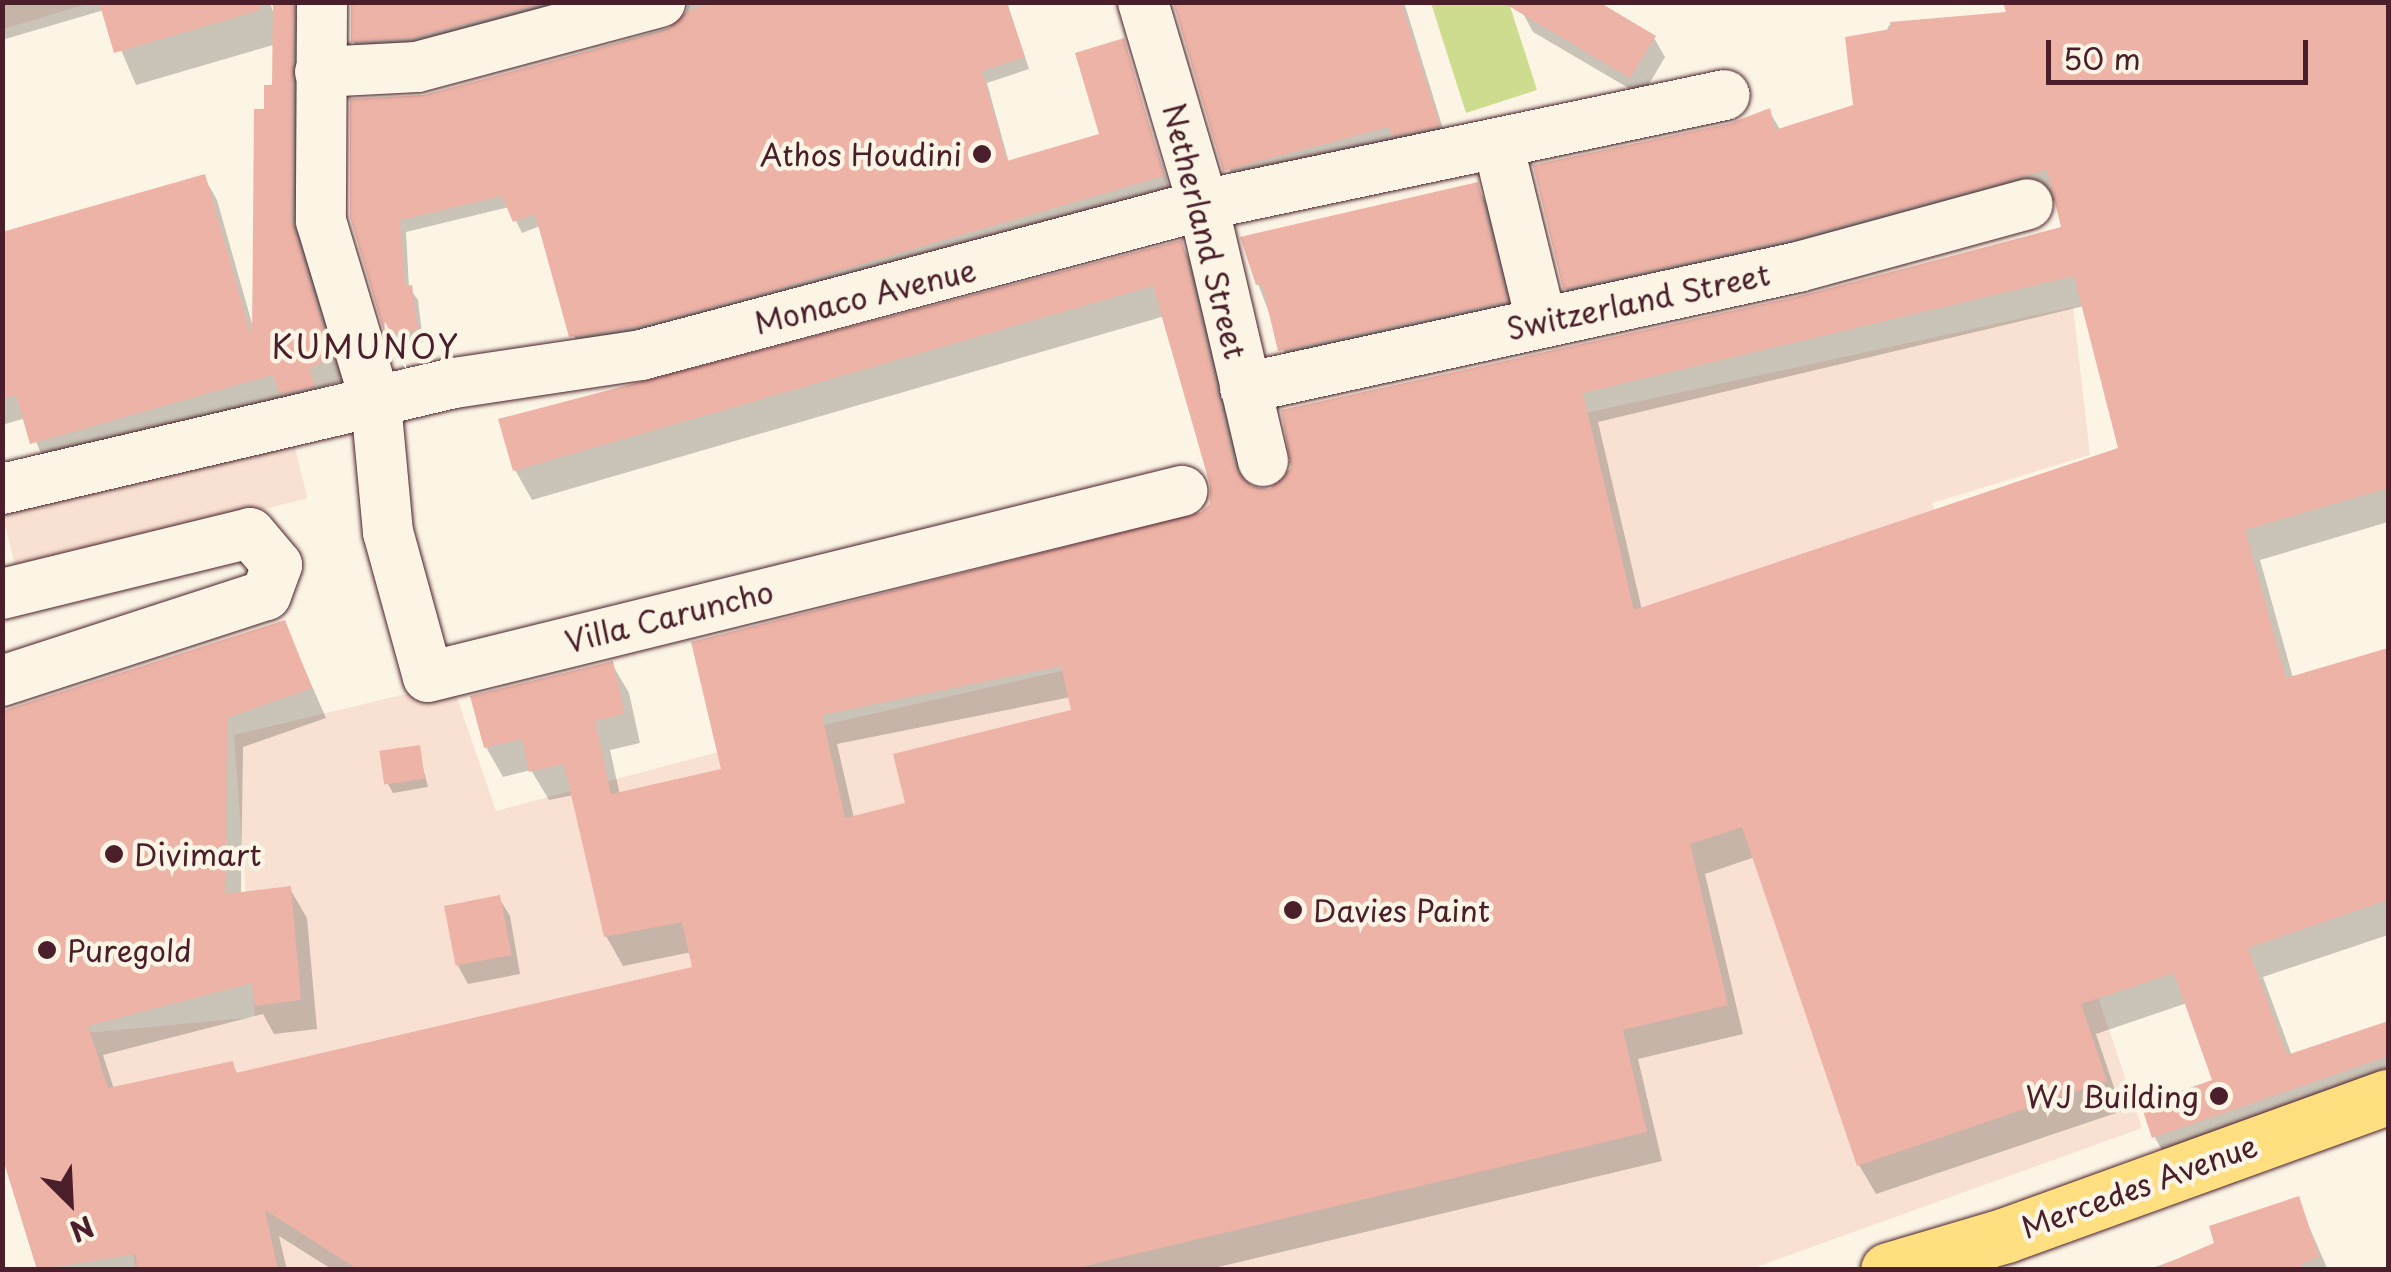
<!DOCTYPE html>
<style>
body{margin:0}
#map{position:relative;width:2391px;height:1272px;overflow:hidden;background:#fcf5e5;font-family:"Playpen Sans",sans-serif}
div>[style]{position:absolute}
.built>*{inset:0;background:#f8e1d2;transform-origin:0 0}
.green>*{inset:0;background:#cedc8f}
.shadow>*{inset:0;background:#0003}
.building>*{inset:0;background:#edb3a6;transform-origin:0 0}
.roads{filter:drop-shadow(0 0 2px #4a1f2b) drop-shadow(0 0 2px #4a1f2b)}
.minor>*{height:50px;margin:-25px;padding:0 25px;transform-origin:25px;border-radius:25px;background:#fcf5e5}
.major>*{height:55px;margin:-27.5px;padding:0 27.5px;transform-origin:27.5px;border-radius:27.5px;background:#ffdf80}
.dots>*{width:28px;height:28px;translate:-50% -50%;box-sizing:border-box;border:5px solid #fcf5e5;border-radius:50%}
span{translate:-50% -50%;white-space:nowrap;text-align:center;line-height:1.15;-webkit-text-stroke:9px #fcf5e5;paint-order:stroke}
.poi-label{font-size:30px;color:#4a1f2b}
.right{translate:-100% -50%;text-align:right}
.left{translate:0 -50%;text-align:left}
.street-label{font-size:30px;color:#4a1f2b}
.neighbourhood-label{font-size:32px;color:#4a1f2b;letter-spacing:2.5px}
.frame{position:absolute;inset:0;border:5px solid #4a1f2b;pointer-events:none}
.north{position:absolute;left:20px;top:1152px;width:100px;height:100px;-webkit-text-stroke:8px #fcf5e5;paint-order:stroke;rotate:156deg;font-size:28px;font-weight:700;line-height:40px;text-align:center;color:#4a1f2b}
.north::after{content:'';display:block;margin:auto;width:35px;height:45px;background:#4a1f2b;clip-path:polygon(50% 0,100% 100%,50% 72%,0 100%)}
.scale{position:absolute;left:2046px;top:40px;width:262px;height:45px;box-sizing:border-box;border:5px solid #4a1f2b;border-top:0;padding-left:12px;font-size:30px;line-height:35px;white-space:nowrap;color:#4a1f2b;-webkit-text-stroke:8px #fcf5e5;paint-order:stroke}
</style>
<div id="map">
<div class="built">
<i style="clip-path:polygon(3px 2px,90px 2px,90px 3px,3px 29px)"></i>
<i style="clip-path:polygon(2073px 307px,2090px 455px,1932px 503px,2142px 1128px,1748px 1270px,136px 1269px,87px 1033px,255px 1017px,234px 735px,452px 683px,496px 811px,797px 731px,1232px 632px,1199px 497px)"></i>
<i style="left:293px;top:440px;width:60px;height:300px;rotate:76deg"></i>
</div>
<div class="green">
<i style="clip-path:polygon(1431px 3px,1509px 3px,1537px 90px,1466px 113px)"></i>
</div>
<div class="shadow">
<i style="clip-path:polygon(2px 2px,270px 2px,280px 36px,283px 2px,323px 2px,343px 381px,46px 465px,26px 418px,2px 425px,2px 234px,204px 177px,217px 200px,253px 327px,266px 112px,280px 43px,136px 85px,104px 10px,2px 40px)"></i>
<i style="clip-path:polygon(353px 2px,586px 2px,366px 64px,353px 41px)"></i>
<i style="clip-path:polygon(689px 2px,1007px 2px,1029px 69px,987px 83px,1009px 163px,1102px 136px,1123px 41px,1169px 188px,642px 338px,578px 348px,540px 226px,522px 233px,509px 207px,406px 232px,409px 288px,418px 300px,423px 342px,395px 346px,352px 216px,425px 97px,683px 24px)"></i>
<i style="clip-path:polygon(1175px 2px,1404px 2px,1448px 145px,1236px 189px)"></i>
<i style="clip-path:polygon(evenodd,2006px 2px,2388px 2px,2388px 522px,2260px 560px,2293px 678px,2388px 651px,2388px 935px,2263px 977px,2292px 1056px,2388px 1024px,2388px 1091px,2171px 1166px,2154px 1136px,2215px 1082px,2187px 1003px,2096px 1034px,2122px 1111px,1876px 1194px,1859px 1165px,1755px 857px,1705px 874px,1743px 1034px,1638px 1059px,1662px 1161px,1206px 1270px,333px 1270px,279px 1236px,287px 1270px,40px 1270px,2px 714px,284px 622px,326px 718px,243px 747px,241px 894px,290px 889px,307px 918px,317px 1029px,274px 1034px,263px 1014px,103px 1055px,114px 1089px,232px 1064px,238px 1075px,695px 968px,692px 952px,623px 966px,606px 936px,574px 795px,549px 800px,531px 770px,503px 777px,486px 747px,612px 664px,629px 693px,640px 743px,610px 750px,620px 795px,724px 771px,694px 644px,1202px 515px,1213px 506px,1213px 485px,1165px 316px,532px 500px,515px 470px,1181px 243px,1197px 273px,1247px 485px,1271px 491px,1805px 298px,2064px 229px,2057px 201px,1809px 268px,1582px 317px,1565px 288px,1732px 126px,1769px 111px,1781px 131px,1856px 106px,1889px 25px,2009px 15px,2006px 2px,2084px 306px,2121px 450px,1642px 610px,1598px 422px,2084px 306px,2006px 2px,1071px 697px,1074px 712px,908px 805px,854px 818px,837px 744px,1071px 697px)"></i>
<i style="clip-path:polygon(1523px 13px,1654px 38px,1665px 57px,1642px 96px,1533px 32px)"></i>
<i style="clip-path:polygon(1476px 185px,1487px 204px,1515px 320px,1291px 369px,1258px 284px)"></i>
<i style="clip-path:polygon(418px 748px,428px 787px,393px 793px,388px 784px)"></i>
<i style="clip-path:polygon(499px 898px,510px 916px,520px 974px,468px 984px,458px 966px,447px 908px)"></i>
<i style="clip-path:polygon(2297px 1199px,2328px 1270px,2147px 1270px,2218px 1244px)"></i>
</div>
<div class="building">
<i style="clip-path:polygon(99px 2px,259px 2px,260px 10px,114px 53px)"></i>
<i style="clip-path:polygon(273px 2px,293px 2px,292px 221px,332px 358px,309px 368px,316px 386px,280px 394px,273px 375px,30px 444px,16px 395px,2px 399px,2px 232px,205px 174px,252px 339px,254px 109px,264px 109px,264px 85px,272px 85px)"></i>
<i style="clip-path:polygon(351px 2px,547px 2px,412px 38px,351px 42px)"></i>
<i style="clip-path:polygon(714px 2px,1006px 2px,1025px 57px,982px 71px,1007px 161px,1099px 134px,1075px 53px,1124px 38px,1164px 176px,773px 290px,635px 327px,569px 337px,535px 214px,513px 222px,502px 196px,400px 220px,405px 286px,412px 285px,418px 330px,385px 335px,350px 217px,350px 99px,424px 95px,667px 30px,686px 12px)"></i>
<i style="clip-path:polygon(1173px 2px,1401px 2px,1440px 126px,1392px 136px,1389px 127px,1223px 171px)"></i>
<i style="clip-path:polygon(1502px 2px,1599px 2px,1656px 36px,1630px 78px)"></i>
<i style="clip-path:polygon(evenodd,2003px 2px,2388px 2px,2388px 488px,2245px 530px,2286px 678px,2388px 648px,2388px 900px,2248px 948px,2287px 1055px,2388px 1021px,2388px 1056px,2152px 1138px,2141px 1105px,2212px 1080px,2174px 973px,2081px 1004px,2107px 1081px,1857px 1166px,1742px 827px,1690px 844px,1728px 1005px,1623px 1030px,1647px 1132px,1068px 1270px,359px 1270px,265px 1210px,278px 1270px,138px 1270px,135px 1254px,37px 1270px,2px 1156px,2px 711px,285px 620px,312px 688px,227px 718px,226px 894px,291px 886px,301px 1000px,255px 1006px,252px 983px,88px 1026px,108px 1088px,233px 1061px,236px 1073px,692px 967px,682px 922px,604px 937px,564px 764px,529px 772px,522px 739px,484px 748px,470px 696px,613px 661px,625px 714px,595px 721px,611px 794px,721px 769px,691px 642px,1201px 512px,1210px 504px,1210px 485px,1153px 286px,513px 471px,498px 419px,1182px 240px,1235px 468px,1254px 488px,1270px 489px,1291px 468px,1281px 410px,1804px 295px,2061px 227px,2047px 170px,1791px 239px,1563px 289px,1533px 165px,1731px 123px,1770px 108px,1775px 130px,1853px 105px,1845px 37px,1891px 29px,1890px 22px,2006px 12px,2003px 2px,2074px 276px,2118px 448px,1634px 610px,1583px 393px,2074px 276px,2003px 2px,1061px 666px,1071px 710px,893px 754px,905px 803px,845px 818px,822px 715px,1061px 666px)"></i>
<i style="clip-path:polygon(1478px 182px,1507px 301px,1278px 351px,1262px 284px,1256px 285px,1240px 237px)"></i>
<i style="left:420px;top:745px;width:34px;height:41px;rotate:82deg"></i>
<i style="left:500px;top:895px;width:61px;height:57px;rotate:79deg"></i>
<i style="clip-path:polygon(2299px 1196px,2319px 1257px,2301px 1264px,2303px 1270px,2151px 1270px,2214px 1243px,2209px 1226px)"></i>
</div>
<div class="roads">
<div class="minor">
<i style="left:322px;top:2px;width:219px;rotate:90.3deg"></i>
<i style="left:321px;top:221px;width:190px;rotate:73.2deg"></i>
<i style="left:376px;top:403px;width:130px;rotate:84.7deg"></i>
<i style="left:388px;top:532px;width:150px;rotate:74.6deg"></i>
<i style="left:428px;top:677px;width:777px;rotate:-13.86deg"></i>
<i style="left:1143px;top:2px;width:212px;rotate:73.5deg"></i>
<i style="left:1203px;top:205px;width:263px;rotate:76.8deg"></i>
<i style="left:320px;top:72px;width:97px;rotate:-3deg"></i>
<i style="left:417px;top:67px;width:252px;rotate:-15deg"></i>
<i style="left:1498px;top:144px;width:182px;rotate:76.3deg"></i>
<i style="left:1245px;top:388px;width:566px;rotate:-12.34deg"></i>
<i style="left:1798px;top:267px;width:238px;rotate:-15.3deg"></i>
<i style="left:2px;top:489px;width:464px;rotate:-13.2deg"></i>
<i style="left:454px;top:383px;width:189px;rotate:-8.5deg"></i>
<i style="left:641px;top:355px;width:582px;rotate:-14.94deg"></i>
<i style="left:1203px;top:205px;width:533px;rotate:-11.9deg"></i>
<i style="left:2px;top:594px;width:255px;rotate:-13.8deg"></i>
<i style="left:250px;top:533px;width:42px;rotate:49.8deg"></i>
<i style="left:277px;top:565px;width:32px;rotate:110deg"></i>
<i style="left:266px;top:595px;width:278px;rotate:162deg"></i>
</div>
<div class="major">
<i style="left:1888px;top:1270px;width:123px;rotate:-16.5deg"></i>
<i style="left:2006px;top:1235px;width:406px;rotate:-19.9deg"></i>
</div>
</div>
<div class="dots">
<i style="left:982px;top:154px;background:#4a1f2b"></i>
<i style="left:114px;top:854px;background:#4a1f2b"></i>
<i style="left:1293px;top:910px;background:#4a1f2b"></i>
<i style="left:47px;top:950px;background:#4a1f2b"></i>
<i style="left:2219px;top:1096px;background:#4a1f2b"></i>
</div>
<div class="poi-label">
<span class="right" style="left:962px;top:154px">Athos Houdini</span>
<span class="left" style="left:134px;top:854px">Divimart</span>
<span class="left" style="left:1313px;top:910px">Davies Paint</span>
<span class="left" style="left:67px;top:950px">Puregold</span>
<span class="right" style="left:2199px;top:1096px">WJ Building</span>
</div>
<div class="street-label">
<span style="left:1205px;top:231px;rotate:76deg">Netherland Street</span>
<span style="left:865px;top:296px;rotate:-14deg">Monaco Avenue</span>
<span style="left:1638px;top:301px;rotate:-12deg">Switzerland Street</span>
<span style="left:669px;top:616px;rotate:-14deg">Villa Caruncho</span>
<span style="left:2139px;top:1186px;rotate:-20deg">Mercedes Avenue</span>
</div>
<div class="neighbourhood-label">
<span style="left:366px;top:346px">KUMUNOY</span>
</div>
<div class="frame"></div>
<div class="north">N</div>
<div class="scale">50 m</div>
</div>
